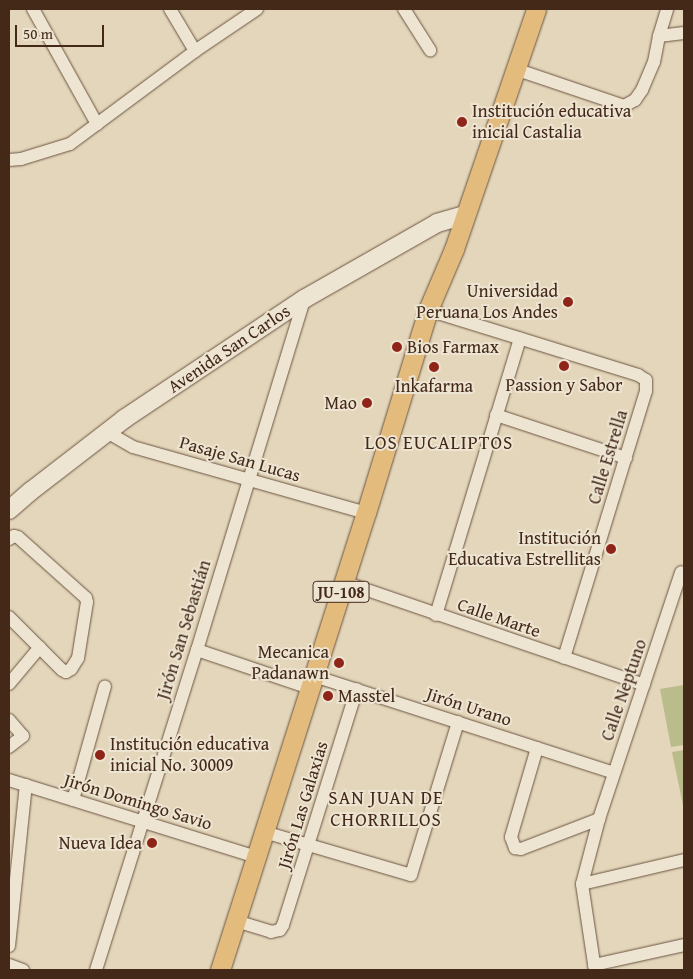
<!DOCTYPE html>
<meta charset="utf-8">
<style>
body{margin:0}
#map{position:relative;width:693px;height:979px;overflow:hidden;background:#e3d6ba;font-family:"Gentium Book Plus",serif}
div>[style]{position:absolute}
.green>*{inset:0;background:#babc8b}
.roads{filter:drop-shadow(0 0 1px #6c5441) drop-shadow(0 0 1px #6c5441)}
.street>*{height:12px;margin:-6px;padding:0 6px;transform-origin:6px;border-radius:6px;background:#ede4d2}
.secondary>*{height:18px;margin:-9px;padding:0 9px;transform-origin:9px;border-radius:9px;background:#ede4d2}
.primary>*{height:19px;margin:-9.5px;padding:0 9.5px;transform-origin:9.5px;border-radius:9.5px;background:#e2bb7d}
.dots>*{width:14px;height:14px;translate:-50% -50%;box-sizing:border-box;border:2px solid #ede4d2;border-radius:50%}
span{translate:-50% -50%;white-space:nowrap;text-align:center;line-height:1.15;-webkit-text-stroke:4px #ede4d2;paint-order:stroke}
.shield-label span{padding:1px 4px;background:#ede4d2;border:1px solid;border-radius:4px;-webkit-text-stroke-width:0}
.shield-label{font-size:16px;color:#442919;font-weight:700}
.poi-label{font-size:18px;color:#442919}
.left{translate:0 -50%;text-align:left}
.right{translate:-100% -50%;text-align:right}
.street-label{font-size:18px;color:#442919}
.neighbourhood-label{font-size:19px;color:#442919;letter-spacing:1px}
.frame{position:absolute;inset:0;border:10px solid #442919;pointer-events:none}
.scale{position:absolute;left:15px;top:25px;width:89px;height:22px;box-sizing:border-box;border:2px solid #442919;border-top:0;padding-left:6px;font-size:15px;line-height:18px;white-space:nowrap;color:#442919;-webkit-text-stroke:4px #ede4d2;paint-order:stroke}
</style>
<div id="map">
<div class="green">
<i style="clip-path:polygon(684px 685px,684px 745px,671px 747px,660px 689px)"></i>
<i style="clip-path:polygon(684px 750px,684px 810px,672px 752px)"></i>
</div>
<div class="roads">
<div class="street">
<i style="left:33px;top:9px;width:132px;rotate:60.9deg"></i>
<i style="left:170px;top:9px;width:49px;rotate:59.2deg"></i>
<i style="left:404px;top:9px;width:49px;rotate:57.6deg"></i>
<i style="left:659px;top:36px;width:28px;rotate:-73deg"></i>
<i style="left:515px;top:69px;width:115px;rotate:18.7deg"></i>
<i style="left:624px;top:106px;width:13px;rotate:-29deg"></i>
<i style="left:635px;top:100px;width:12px;rotate:-55deg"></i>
<i style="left:642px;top:90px;width:30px;rotate:-67deg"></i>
<i style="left:654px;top:62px;width:26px;rotate:-79deg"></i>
<i style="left:659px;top:36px;width:25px;rotate:-7deg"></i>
<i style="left:9px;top:160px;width:12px;rotate:-5deg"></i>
<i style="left:21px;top:159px;width:51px;rotate:-17deg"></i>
<i style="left:70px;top:144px;width:156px;rotate:-36.6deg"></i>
<i style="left:195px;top:51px;width:75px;rotate:-34.1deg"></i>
<i style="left:428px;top:310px;width:220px;rotate:17.2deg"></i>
<i style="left:638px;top:375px;width:9px;rotate:32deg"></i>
<i style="left:646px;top:380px;width:11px;rotate:90deg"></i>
<i style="left:646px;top:391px;width:279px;rotate:107.1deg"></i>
<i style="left:496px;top:415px;width:137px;rotate:18.3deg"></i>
<i style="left:107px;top:432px;width:30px;rotate:30deg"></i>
<i style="left:133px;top:447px;width:242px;rotate:15.8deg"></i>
<i style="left:9px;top:539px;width:6px;rotate:-31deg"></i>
<i style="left:14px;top:536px;width:4px;rotate:14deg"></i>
<i style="left:18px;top:537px;width:91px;rotate:41.9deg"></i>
<i style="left:86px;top:598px;width:4px;rotate:76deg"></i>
<i style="left:87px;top:602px;width:57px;rotate:99.1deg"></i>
<i style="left:78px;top:658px;width:13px;rotate:122deg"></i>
<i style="left:71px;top:669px;width:6px;rotate:149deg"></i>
<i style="left:66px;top:672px;width:4px;rotate:-153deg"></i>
<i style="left:62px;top:670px;width:75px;rotate:-135deg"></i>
<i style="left:344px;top:582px;width:317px;rotate:18.9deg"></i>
<i style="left:436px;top:615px;width:289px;rotate:-73.1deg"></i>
<i style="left:197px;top:650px;width:119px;rotate:18.6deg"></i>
<i style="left:314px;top:676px;width:315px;rotate:17.9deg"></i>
<i style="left:9px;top:684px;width:48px;rotate:-50deg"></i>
<i style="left:9px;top:720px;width:21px;rotate:49deg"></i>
<i style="left:23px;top:736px;width:18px;rotate:142deg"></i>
<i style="left:537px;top:748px;width:93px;rotate:106.3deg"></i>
<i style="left:511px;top:837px;width:12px;rotate:70deg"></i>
<i style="left:515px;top:848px;width:6px;rotate:9deg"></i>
<i style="left:521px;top:849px;width:84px;rotate:-21deg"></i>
<i style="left:9px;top:780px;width:259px;rotate:17.3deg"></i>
<i style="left:73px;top:800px;width:118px;rotate:-74.3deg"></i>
<i style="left:264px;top:832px;width:153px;rotate:16.3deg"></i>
<i style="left:411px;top:875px;width:160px;rotate:-72.9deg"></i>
<i style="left:582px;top:884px;width:105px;rotate:-13.2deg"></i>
<i style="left:236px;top:921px;width:37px;rotate:17deg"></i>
<i style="left:271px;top:932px;width:9px;rotate:-13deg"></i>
<i style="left:280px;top:930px;width:6px;rotate:-59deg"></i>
<i style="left:283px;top:925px;width:247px;rotate:-72.6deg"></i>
<i style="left:9px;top:946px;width:162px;rotate:-84deg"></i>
<i style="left:9px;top:965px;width:15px;rotate:20deg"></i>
<i style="left:594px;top:965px;width:92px;rotate:-12.5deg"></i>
<i style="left:96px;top:970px;width:336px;rotate:-72.5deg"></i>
<i style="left:197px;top:650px;width:367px;rotate:-73deg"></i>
<i style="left:595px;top:970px;width:87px;rotate:-98.6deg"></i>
<i style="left:582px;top:884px;width:67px;rotate:-75.3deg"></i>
<i style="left:599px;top:819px;width:260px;rotate:-71.6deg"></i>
</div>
<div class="secondary">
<i style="left:9px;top:510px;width:29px;rotate:-41deg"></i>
<i style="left:31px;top:491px;width:118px;rotate:-37.7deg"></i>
<i style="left:124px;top:419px;width:216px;rotate:-33.7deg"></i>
<i style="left:304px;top:299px;width:153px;rotate:-29.7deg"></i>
<i style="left:437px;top:223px;width:29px;rotate:-16deg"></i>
</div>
<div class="primary">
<i style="left:220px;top:970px;width:480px;rotate:-72.3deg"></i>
<i style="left:366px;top:513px;width:212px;rotate:-73deg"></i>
<i style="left:428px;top:310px;width:66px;rotate:-66.9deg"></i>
<i style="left:454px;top:249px;width:254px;rotate:-71.1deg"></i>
</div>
</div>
<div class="dots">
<i style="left:462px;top:122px;background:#8f2418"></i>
<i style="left:568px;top:302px;background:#8f2418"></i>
<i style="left:397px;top:347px;background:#8f2418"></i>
<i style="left:564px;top:366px;background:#8f2418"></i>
<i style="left:434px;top:367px;background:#8f2418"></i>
<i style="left:367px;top:403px;background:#8f2418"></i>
<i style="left:611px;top:549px;background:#8f2418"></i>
<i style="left:339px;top:663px;background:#8f2418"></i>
<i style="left:328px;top:696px;background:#8f2418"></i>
<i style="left:100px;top:755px;background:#8f2418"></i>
<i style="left:152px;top:843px;background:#8f2418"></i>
</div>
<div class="shield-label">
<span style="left:341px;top:592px">JU-108</span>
</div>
<div class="poi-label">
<span class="left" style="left:472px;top:122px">Institución educativa<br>inicial Castalia</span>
<span class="right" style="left:558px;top:302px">Universidad<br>Peruana Los Andes</span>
<span class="left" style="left:407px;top:347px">Bios Farmax</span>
<span style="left:564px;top:385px">Passion y Sabor</span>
<span style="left:434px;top:386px">Inkafarma</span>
<span class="right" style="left:357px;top:403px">Mao</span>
<span class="right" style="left:601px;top:549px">Institución<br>Educativa Estrellitas</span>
<span class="right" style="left:329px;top:663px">Mecanica<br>Padanawn</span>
<span class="left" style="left:338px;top:696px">Masstel</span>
<span class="left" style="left:110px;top:755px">Institución educativa<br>inicial No. 30009</span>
<span class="right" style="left:142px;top:843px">Nueva Idea</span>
</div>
<div class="street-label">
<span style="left:229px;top:349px;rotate:-34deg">Avenida San Carlos</span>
<span style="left:608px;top:457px;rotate:-73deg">Calle Estrella</span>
<span style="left:240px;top:459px;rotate:16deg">Pasaje San Lucas</span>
<span style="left:499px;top:618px;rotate:19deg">Calle Marte</span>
<span style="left:184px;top:630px;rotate:-73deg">Jirón San Sebastián</span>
<span style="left:624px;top:690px;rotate:-71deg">Calle Neptuno</span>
<span style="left:469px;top:707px;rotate:18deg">Jirón Urano</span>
<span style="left:138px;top:802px;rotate:17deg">Jirón Domingo Savio</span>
<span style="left:303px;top:805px;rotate:-73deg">Jirón Las Galaxias</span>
</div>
<div class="neighbourhood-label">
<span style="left:439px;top:443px">LOS EUCALIPTOS</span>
<span style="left:386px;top:809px">SAN JUAN DE<br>CHORRILLOS</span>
</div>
<div class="frame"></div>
<div class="scale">50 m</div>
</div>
